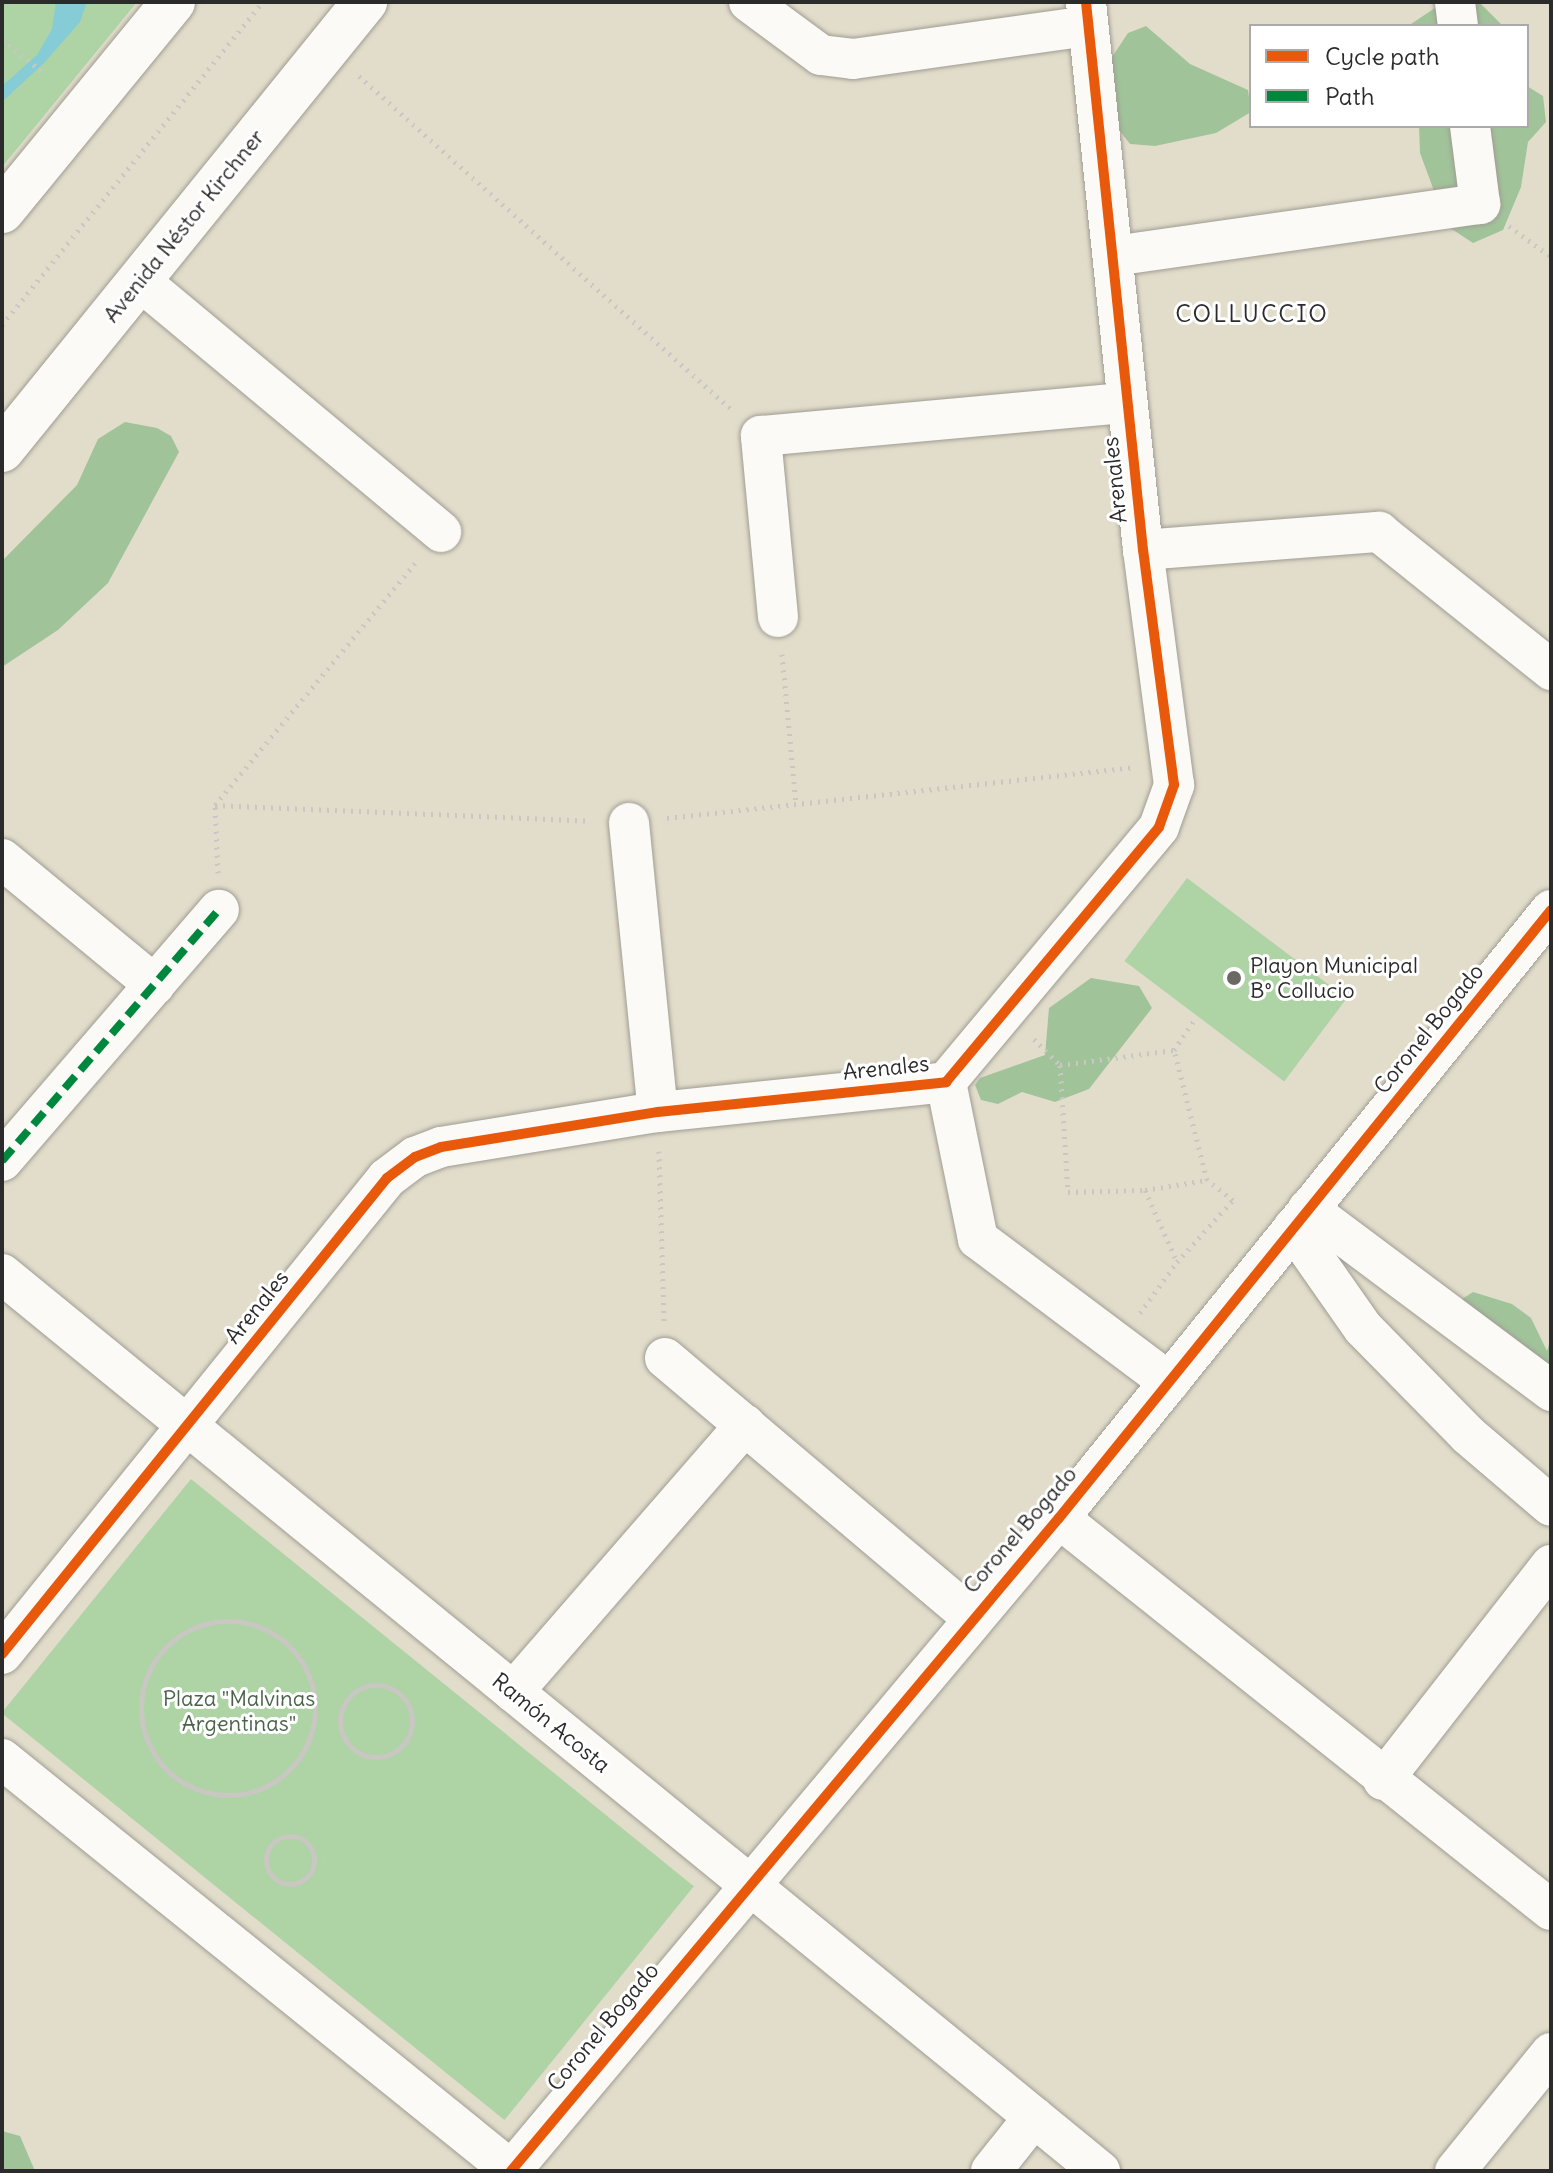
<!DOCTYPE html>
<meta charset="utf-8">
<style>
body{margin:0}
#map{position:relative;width:1553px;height:2173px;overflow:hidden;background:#e2ddcb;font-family:Delius,sans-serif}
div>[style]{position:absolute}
.green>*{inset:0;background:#aed3a4;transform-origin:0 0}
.forest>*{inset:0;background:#a1c39a}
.water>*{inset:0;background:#85ccd6}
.path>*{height:5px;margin-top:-2.5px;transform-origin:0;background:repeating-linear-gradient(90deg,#c8c7c2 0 2px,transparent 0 8px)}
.path>.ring{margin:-2.5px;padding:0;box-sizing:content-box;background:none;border:5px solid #c8c7c2;border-radius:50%}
.roads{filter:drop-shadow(0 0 2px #a09d93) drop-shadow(0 0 2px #a09d93)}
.minor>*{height:40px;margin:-20px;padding:0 20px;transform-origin:20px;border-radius:20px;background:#fbfaf7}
.major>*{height:44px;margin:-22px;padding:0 22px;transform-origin:22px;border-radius:22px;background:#fbfaf7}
.quiet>*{height:8px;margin-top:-4px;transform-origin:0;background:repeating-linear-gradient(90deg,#00873e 0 16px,transparent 0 24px)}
.cycleway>*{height:10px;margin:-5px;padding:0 5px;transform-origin:5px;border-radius:5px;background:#e8590c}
.dots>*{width:22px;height:22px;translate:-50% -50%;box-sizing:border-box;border:4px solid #fff;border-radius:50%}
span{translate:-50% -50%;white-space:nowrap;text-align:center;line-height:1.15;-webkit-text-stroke:6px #fff;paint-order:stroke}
.street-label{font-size:22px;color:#2b2b2b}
.poi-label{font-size:22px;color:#2b2b2b}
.left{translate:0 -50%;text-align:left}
.park-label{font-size:22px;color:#4a634a}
.neighbourhood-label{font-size:24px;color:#2b2b2b;letter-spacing:2px}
.frame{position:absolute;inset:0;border:4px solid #2b2b2b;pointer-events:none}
.legend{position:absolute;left:1249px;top:24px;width:280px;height:104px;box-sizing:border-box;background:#fff;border:2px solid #aaa;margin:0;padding:10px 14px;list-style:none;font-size:24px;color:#2b2b2b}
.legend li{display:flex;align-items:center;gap:16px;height:40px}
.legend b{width:40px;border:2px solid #aaa}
</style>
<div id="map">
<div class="green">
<i style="clip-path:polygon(2px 2px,137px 2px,2px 167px)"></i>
<i style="left:1187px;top:878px;width:200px;height:104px;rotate:37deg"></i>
<i style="left:191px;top:1479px;width:647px;height:301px;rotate:39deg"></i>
</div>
<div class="forest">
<i style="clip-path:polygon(1455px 2px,1479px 2px,1503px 26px,1408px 26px,1438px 6px)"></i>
<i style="clip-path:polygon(1146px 26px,1190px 64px,1248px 90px,1251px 112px,1216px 133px,1155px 146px,1130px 144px,1120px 131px,1106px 66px,1128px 33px)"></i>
<i style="clip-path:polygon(1527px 86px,1543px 96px,1546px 122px,1528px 142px,1521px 187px,1503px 230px,1473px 243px,1447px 226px,1420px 153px,1419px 126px,1527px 126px)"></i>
<i style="clip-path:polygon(125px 422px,157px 428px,171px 436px,179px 452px,108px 583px,58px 630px,2px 667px,2px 561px,77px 485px,98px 439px)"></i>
<i style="clip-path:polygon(1091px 978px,1139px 986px,1152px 1008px,1089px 1089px,1055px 1102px,1022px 1092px,998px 1104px,981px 1100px,975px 1085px,980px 1078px,1045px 1055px,1049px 1008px)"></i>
<i style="clip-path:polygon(1473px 1292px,1512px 1304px,1531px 1318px,1547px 1351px,1551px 1337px,1551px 1391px,1459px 1301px)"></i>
<i style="clip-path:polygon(2px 2131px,20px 2136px,35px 2171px,2px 2171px)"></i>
</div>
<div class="water">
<i style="clip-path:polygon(56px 2px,87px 2px,80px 22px,45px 62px,2px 102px,2px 86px,37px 55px,52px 29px)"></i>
</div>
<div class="path">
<i style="left:2px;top:40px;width:52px;rotate:38deg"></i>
<i style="left:359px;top:76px;width:502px;rotate:41.85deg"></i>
<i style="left:1509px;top:226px;width:52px;rotate:36.4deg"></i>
<i style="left:2px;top:325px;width:415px;rotate:-51.1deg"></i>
<i style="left:782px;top:654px;width:151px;rotate:84.7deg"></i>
<i style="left:215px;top:805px;width:375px;rotate:2.4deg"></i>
<i style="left:667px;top:818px;width:467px;rotate:-6.2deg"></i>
<i style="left:218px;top:873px;width:68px;rotate:-92.5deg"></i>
<i style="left:215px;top:805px;width:314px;rotate:-50.4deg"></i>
<i style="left:1034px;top:1039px;width:37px;rotate:45deg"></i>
<i style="left:1060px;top:1065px;width:115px;rotate:-7.5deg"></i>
<i style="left:1060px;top:1065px;width:127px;rotate:86.4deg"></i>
<i style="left:1068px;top:1192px;width:77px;rotate:-1.5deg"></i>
<i style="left:1145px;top:1190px;width:79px;rotate:66deg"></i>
<i style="left:1177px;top:1262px;width:84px;rotate:-47.9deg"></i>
<i style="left:1233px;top:1200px;width:33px;rotate:-142deg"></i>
<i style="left:1207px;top:1180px;width:134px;rotate:-104.2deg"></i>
<i style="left:1174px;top:1050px;width:40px;rotate:-56deg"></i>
<i style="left:659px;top:1151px;width:170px;rotate:88.3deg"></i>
<i style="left:1145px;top:1190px;width:63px;rotate:-9.2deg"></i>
<i style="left:1140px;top:1313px;width:63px;rotate:-54deg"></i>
<i class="ring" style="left:141px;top:1621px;width:169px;height:169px"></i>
<i class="ring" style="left:340px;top:1685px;width:67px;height:67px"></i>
<i class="ring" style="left:266px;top:1836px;width:43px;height:43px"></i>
<i style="left:315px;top:1858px;width:9px;rotate:6deg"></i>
</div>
<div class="roads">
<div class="minor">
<i style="left:749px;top:2px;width:89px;rotate:36.4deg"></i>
<i style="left:821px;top:55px;width:32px;rotate:7deg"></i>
<i style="left:853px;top:59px;width:237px;rotate:-8deg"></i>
<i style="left:1455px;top:2px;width:24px;rotate:83deg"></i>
<i style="left:1114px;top:256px;width:370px;rotate:-8.1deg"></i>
<i style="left:1480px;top:204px;width:79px;rotate:-97.3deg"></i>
<i style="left:140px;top:281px;width:392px;rotate:39.8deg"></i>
<i style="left:1143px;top:550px;width:237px;rotate:-4.4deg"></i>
<i style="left:1379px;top:532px;width:221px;rotate:38.7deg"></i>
<i style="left:778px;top:617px;width:182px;rotate:-95.4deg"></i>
<i style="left:761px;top:436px;width:366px;rotate:-5.2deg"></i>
<i style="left:629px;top:823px;width:290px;rotate:84.3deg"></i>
<i style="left:2px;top:859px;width:198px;rotate:39.5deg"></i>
<i style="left:946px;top:1082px;width:160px;rotate:78.5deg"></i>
<i style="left:978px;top:1239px;width:239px;rotate:36.8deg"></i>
<i style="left:2px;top:1161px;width:332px;rotate:-49.2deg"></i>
<i style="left:1308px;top:1209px;width:304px;rotate:36.8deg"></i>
<i style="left:1293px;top:1228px;width:122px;rotate:55deg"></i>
<i style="left:1363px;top:1328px;width:150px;rotate:45.5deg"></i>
<i style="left:1468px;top:1435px;width:109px;rotate:40.5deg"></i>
<i style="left:2px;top:1274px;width:1418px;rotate:39.25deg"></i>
<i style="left:665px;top:1358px;width:401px;rotate:40.2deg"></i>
<i style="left:1059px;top:1518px;width:629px;rotate:38.55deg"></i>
<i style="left:2px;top:1654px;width:612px;rotate:-51.03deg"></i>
<i style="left:387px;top:1178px;width:35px;rotate:-37deg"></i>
<i style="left:415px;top:1157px;width:28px;rotate:-21deg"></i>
<i style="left:441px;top:1147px;width:220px;rotate:-9.2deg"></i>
<i style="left:658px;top:1112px;width:290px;rotate:-5.9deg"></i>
<i style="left:946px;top:1082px;width:332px;rotate:-50.1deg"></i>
<i style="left:1159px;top:827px;width:45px;rotate:-70.3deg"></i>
<i style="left:1174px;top:785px;width:237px;rotate:-97.5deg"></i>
<i style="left:1143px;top:550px;width:551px;rotate:-95.94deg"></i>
<i style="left:513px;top:1692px;width:354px;rotate:-49deg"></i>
<i style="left:2px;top:1759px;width:656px;rotate:38.93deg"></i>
<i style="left:1383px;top:1780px;width:273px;rotate:-52deg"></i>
<i style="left:511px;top:2171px;width:852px;rotate:-50deg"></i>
<i style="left:1059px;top:1518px;width:782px;rotate:-51.02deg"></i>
<i style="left:991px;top:2171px;width:69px;rotate:-51.5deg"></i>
<i style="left:1455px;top:2171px;width:152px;rotate:-50.9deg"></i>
</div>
<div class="major">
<i style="left:2px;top:211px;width:270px;rotate:-50.7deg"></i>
<i style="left:2px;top:450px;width:577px;rotate:-50.98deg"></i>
</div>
</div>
<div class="quiet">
<i style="left:2px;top:1161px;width:332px;rotate:-49.2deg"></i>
</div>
<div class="cycleway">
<i style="left:2px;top:1654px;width:612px;rotate:-51.03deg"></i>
<i style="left:387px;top:1178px;width:35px;rotate:-37deg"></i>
<i style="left:415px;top:1157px;width:28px;rotate:-21deg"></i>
<i style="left:441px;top:1147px;width:220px;rotate:-9.2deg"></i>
<i style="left:658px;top:1112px;width:290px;rotate:-5.9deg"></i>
<i style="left:946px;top:1082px;width:332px;rotate:-50.1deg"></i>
<i style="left:1159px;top:827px;width:45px;rotate:-70.3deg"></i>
<i style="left:1174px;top:785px;width:237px;rotate:-97.5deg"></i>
<i style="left:1143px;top:550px;width:551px;rotate:-95.94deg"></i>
<i style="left:511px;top:2171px;width:852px;rotate:-50deg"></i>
<i style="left:1059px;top:1518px;width:782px;rotate:-51.02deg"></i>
</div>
<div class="dots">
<i style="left:1234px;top:978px;background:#6b6963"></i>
</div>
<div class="street-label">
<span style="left:184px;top:226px;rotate:-51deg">Avenida Néstor Kirchner</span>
<span style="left:1115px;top:480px;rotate:-96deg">Arenales</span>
<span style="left:1429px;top:1029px;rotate:-51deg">Coronel Bogado</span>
<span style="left:886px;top:1068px;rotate:-6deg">Arenales</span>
<span style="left:257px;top:1307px;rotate:-51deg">Arenales</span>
<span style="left:1020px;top:1530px;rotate:-49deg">Coronel Bogado</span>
<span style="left:551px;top:1723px;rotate:39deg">Ramón Acosta</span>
<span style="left:603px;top:2027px;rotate:-50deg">Coronel Bogado</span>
</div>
<div class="poi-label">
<span class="left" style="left:1250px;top:978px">Playon Municipal<br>B° Collucio</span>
</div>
<div class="park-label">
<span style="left:239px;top:1711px">Plaza "Malvinas<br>Argentinas"</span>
</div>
<div class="neighbourhood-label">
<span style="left:1252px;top:314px">COLLUCCIO</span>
</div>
<div class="frame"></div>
<ul class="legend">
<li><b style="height:10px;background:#e8590c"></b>Cycle path</li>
<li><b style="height:10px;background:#00873e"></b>Path</li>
</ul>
</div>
